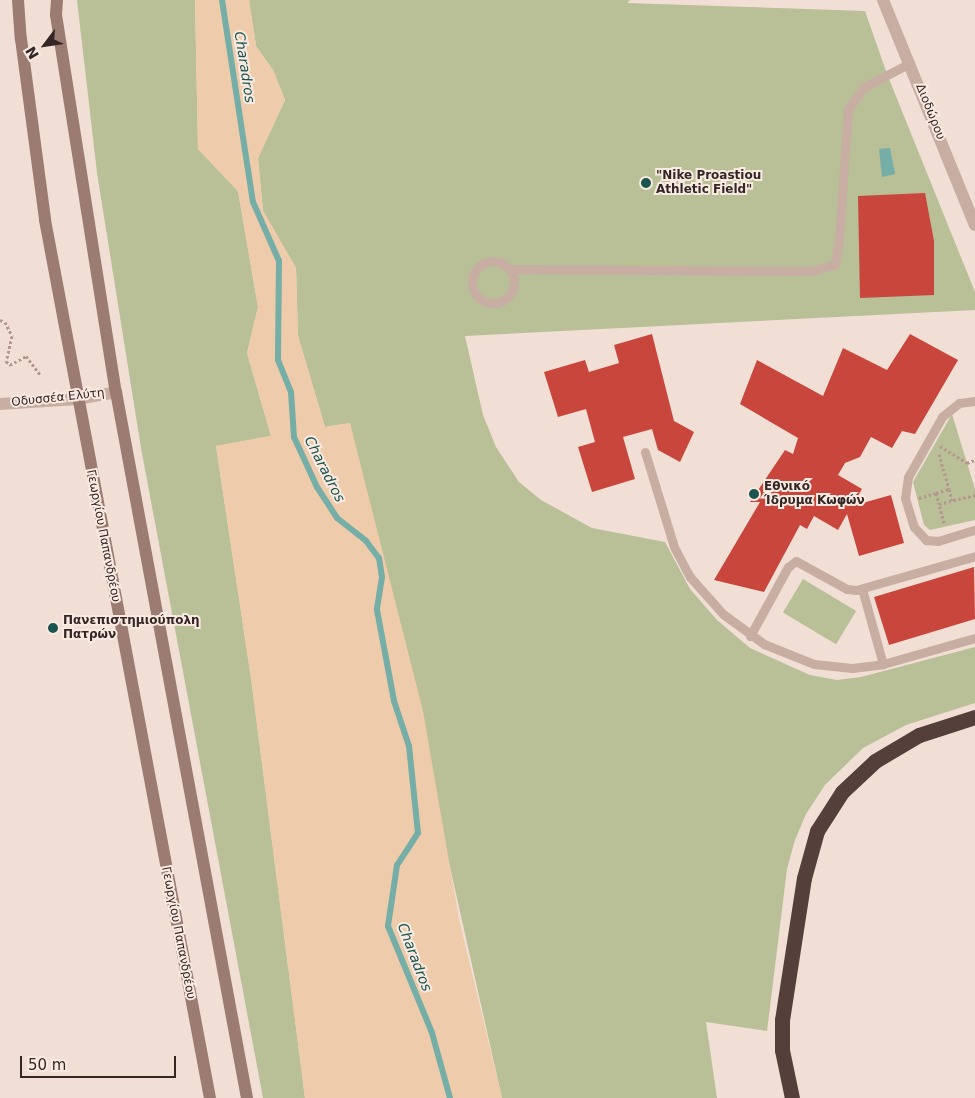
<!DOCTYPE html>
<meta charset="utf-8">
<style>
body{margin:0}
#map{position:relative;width:975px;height:1098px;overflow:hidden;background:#f1dfd5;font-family:"DejaVu Sans",sans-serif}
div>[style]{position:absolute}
.green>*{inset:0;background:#b9bf96;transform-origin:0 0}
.sand>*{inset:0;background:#eecbaa}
.water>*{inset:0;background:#74aea6}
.stream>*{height:6px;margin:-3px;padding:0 3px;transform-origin:3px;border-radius:3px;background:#74aea6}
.building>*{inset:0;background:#c8463c}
.path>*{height:3px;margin-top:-1.5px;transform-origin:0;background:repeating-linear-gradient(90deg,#b4968c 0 2.5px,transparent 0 5px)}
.service>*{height:9px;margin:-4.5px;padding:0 4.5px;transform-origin:4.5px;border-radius:4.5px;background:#c8ada2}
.service>.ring{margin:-4.5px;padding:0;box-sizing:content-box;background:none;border:9px solid #c8ada2;border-radius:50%}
.tertiary>*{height:12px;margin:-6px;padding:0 6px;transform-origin:6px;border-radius:6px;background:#c8ada2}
.secondary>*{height:12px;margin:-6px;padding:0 6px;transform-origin:6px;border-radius:6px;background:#9c7b73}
.motorway>*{height:15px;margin:-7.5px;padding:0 7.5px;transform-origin:7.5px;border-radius:7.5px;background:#543f3b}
.dots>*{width:14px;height:14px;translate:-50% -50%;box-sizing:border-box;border:2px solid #f9eae1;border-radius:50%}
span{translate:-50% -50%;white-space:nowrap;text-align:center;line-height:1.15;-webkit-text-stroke:4px #f9eae1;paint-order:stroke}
.street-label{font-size:12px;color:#332624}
.poi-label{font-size:12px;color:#332624;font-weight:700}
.left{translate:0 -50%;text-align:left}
.water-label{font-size:14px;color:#1a544e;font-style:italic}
.north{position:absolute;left:20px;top:20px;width:50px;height:50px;-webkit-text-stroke:4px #f9eae1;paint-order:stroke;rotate:239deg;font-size:14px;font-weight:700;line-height:20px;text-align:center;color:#332624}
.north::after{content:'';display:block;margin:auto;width:18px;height:22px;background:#332624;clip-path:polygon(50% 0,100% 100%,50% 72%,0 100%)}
.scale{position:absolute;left:20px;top:1056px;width:156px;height:22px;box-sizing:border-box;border:2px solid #332624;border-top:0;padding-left:6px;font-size:15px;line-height:18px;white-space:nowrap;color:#332624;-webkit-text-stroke:4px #f9eae1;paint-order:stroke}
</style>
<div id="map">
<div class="green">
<i style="clip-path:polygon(77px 0,195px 0,198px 149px,238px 191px,258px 307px,247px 353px,271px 436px,216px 446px,251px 678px,305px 1098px,263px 1098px,141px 448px,97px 173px)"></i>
<i style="clip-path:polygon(249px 0,630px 0,627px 3px,865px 11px,887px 74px,975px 292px,975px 310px,465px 336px,483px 415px,496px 447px,519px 482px,541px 500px,592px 528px,665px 542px,690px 589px,717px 620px,750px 648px,810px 675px,837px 680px,861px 677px,975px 647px,975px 703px,906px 725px,863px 748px,825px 785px,806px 814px,795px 840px,787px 869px,767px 1031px,706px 1022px,717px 1098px,502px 1098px,350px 423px,325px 427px,298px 336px,296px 268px,263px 211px,258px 158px,285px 100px,273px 70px,256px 46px)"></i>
<i style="clip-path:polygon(952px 414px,975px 489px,975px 520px,930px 530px,924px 525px,913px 482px)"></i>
<i style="left:803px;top:579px;width:62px;height:39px;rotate:31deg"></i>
</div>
<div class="sand">
<i style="clip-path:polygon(195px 0,249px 0,256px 46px,273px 70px,285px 100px,258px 158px,263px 211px,296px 268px,298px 336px,325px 427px,350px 423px,423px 711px,459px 919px,502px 1098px,305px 1098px,251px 678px,216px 446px,271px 436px,247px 353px,258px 307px,238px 191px,198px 149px)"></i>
</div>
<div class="water">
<i style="clip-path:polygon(890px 148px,895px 174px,882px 177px,879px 149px)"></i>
</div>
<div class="stream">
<i style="left:222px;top:0;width:204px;rotate:81.3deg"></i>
<i style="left:253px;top:202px;width:64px;rotate:66.2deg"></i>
<i style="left:279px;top:261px;width:99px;rotate:90.6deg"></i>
<i style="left:278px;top:360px;width:35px;rotate:68deg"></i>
<i style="left:291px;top:392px;width:45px;rotate:86.2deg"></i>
<i style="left:294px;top:437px;width:55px;rotate:65.3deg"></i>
<i style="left:317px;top:487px;width:37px;rotate:57deg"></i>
<i style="left:337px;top:518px;width:37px;rotate:38deg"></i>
<i style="left:366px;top:541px;width:21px;rotate:53deg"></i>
<i style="left:379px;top:558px;width:19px;rotate:81deg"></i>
<i style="left:382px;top:577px;width:33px;rotate:99deg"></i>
<i style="left:377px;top:610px;width:93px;rotate:79.4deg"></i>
<i style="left:394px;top:701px;width:47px;rotate:71.6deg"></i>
<i style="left:409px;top:746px;width:87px;rotate:84.1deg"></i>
<i style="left:418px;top:833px;width:38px;rotate:123deg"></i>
<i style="left:397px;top:865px;width:62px;rotate:98.4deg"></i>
<i style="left:388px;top:926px;width:116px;rotate:67.6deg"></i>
<i style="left:432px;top:1033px;width:67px;rotate:74.5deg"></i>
</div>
<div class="building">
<i style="clip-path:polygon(925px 193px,934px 241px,934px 295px,860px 298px,858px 196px)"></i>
<i style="clip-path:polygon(652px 334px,674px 421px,694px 432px,680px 462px,658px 450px,652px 429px,623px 437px,635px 479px,592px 492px,578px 447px,595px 442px,586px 409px,558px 417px,544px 372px,585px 360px,589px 372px,619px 363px,614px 345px)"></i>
<i style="clip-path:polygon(910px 334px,958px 360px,915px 434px,902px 431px,892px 448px,871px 437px,860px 457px,845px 463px,838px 475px,862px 489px,852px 506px,891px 495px,904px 543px,859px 556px,847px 514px,838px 530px,814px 516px,807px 529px,800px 525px,764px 592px,714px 580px,760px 502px,750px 502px,785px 450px,793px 454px,798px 438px,740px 404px,757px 360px,823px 396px,843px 348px,887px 370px)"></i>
<i style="clip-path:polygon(974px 567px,975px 619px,889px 645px,874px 597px)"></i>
</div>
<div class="path">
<i style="left:0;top:320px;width:5px;rotate:22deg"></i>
<i style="left:5px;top:322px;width:16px;rotate:63deg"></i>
<i style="left:12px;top:336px;width:26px;rotate:103deg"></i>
<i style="left:6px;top:361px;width:6px;rotate:45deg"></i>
<i style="left:10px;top:365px;width:18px;rotate:-29deg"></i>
<i style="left:26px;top:356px;width:25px;rotate:53deg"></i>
<i style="left:940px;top:446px;width:32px;rotate:32deg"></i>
<i style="left:967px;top:463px;width:9px;rotate:-21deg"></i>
<i style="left:939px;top:454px;width:36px;rotate:74deg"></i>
<i style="left:936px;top:493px;width:14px;rotate:-17deg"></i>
<i style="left:949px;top:489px;width:12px;rotate:76deg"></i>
<i style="left:919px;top:498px;width:18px;rotate:-16deg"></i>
<i style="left:936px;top:493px;width:11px;rotate:75deg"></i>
<i style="left:944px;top:523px;width:20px;rotate:-105deg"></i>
<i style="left:939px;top:504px;width:37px;rotate:-14deg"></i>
</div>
<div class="service">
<i class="ring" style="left:472px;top:261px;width:33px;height:33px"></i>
<i style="left:509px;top:269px;width:302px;rotate:0.4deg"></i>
<i style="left:811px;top:271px;width:25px;rotate:-16deg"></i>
<i style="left:835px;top:264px;width:25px;rotate:-81deg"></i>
<i style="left:839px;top:239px;width:130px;rotate:-86deg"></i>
<i style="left:848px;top:109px;width:27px;rotate:-54deg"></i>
<i style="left:864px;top:87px;width:52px;rotate:-27.6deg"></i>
<i style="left:975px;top:401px;width:16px;rotate:173deg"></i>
<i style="left:959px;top:403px;width:22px;rotate:141deg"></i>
<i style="left:942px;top:417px;width:69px;rotate:119.5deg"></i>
<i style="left:908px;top:477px;width:21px;rotate:98deg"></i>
<i style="left:905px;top:498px;width:30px;rotate:73deg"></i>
<i style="left:914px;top:527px;width:18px;rotate:47deg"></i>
<i style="left:926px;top:540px;width:12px;rotate:5deg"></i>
<i style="left:938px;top:541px;width:39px;rotate:-17deg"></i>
<i style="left:645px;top:452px;width:99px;rotate:73deg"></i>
<i style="left:674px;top:547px;width:34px;rotate:62deg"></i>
<i style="left:690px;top:577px;width:50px;rotate:48.3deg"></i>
<i style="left:723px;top:614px;width:51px;rotate:36.2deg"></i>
<i style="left:764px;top:644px;width:54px;rotate:21.8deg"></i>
<i style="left:814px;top:664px;width:38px;rotate:6deg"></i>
<i style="left:852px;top:668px;width:31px;rotate:-7deg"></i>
<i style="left:883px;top:664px;width:96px;rotate:-15.8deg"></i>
<i style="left:862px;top:589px;width:78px;rotate:74.4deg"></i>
<i style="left:750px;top:636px;width:79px;rotate:-61.2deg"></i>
<i style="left:788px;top:567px;width:10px;rotate:-37deg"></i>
<i style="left:796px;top:561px;width:58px;rotate:28.8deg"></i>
<i style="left:847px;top:589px;width:9px;rotate:6deg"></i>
<i style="left:856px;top:590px;width:124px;rotate:-15.9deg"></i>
</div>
<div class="tertiary">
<i style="left:883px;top:0;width:243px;rotate:67.8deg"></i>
<i style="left:0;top:404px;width:77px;rotate:-3.7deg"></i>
<i style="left:77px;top:399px;width:40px;rotate:-10deg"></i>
</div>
<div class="secondary">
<i style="left:18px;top:0;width:39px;rotate:86deg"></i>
<i style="left:21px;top:39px;width:183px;rotate:82.4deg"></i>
<i style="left:45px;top:220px;width:893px;rotate:79.36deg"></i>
<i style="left:57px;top:0;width:15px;rotate:94deg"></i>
<i style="left:56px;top:15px;width:382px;rotate:81deg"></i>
<i style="left:116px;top:392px;width:718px;rotate:79.49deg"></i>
</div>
<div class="motorway">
<i style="left:792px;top:1098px;width:49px;rotate:-101.8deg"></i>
<i style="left:782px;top:1050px;width:30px;rotate:-90deg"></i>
<i style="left:782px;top:1020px;width:144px;rotate:-81.2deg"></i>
<i style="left:804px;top:878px;width:49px;rotate:-74.5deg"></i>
<i style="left:817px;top:831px;width:46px;rotate:-57.3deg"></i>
<i style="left:842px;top:792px;width:45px;rotate:-43.2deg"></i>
<i style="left:875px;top:761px;width:51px;rotate:-30.6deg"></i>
<i style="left:919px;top:735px;width:59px;rotate:-17.8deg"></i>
</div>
<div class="dots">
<i style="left:646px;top:183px;background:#1a544e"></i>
<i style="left:754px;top:494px;background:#1a544e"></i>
<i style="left:53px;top:628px;background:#1a544e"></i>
</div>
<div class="street-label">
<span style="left:930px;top:112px;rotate:68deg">Διοδώρου</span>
<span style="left:58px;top:398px;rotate:-6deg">Οδυσσέα Ελύτη</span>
<span style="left:103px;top:536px;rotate:79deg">Γεωργίου Παπανδρέου</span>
<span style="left:178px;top:933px;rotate:79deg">Γεωργίου Παπανδρέου</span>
</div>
<div class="poi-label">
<span class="left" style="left:656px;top:183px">"Nike Proastiou<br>Athletic Field"</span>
<span class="left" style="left:764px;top:494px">Εθνικό<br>Ίδρυμα Κωφών</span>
<span class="left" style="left:63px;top:628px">Πανεπιστημιούπολη<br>Πατρών</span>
</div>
<div class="water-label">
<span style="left:245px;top:67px;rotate:81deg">Charadros</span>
<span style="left:325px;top:469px;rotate:63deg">Charadros</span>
<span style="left:415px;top:957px;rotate:69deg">Charadros</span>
</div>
<div class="north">N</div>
<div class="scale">50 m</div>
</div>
